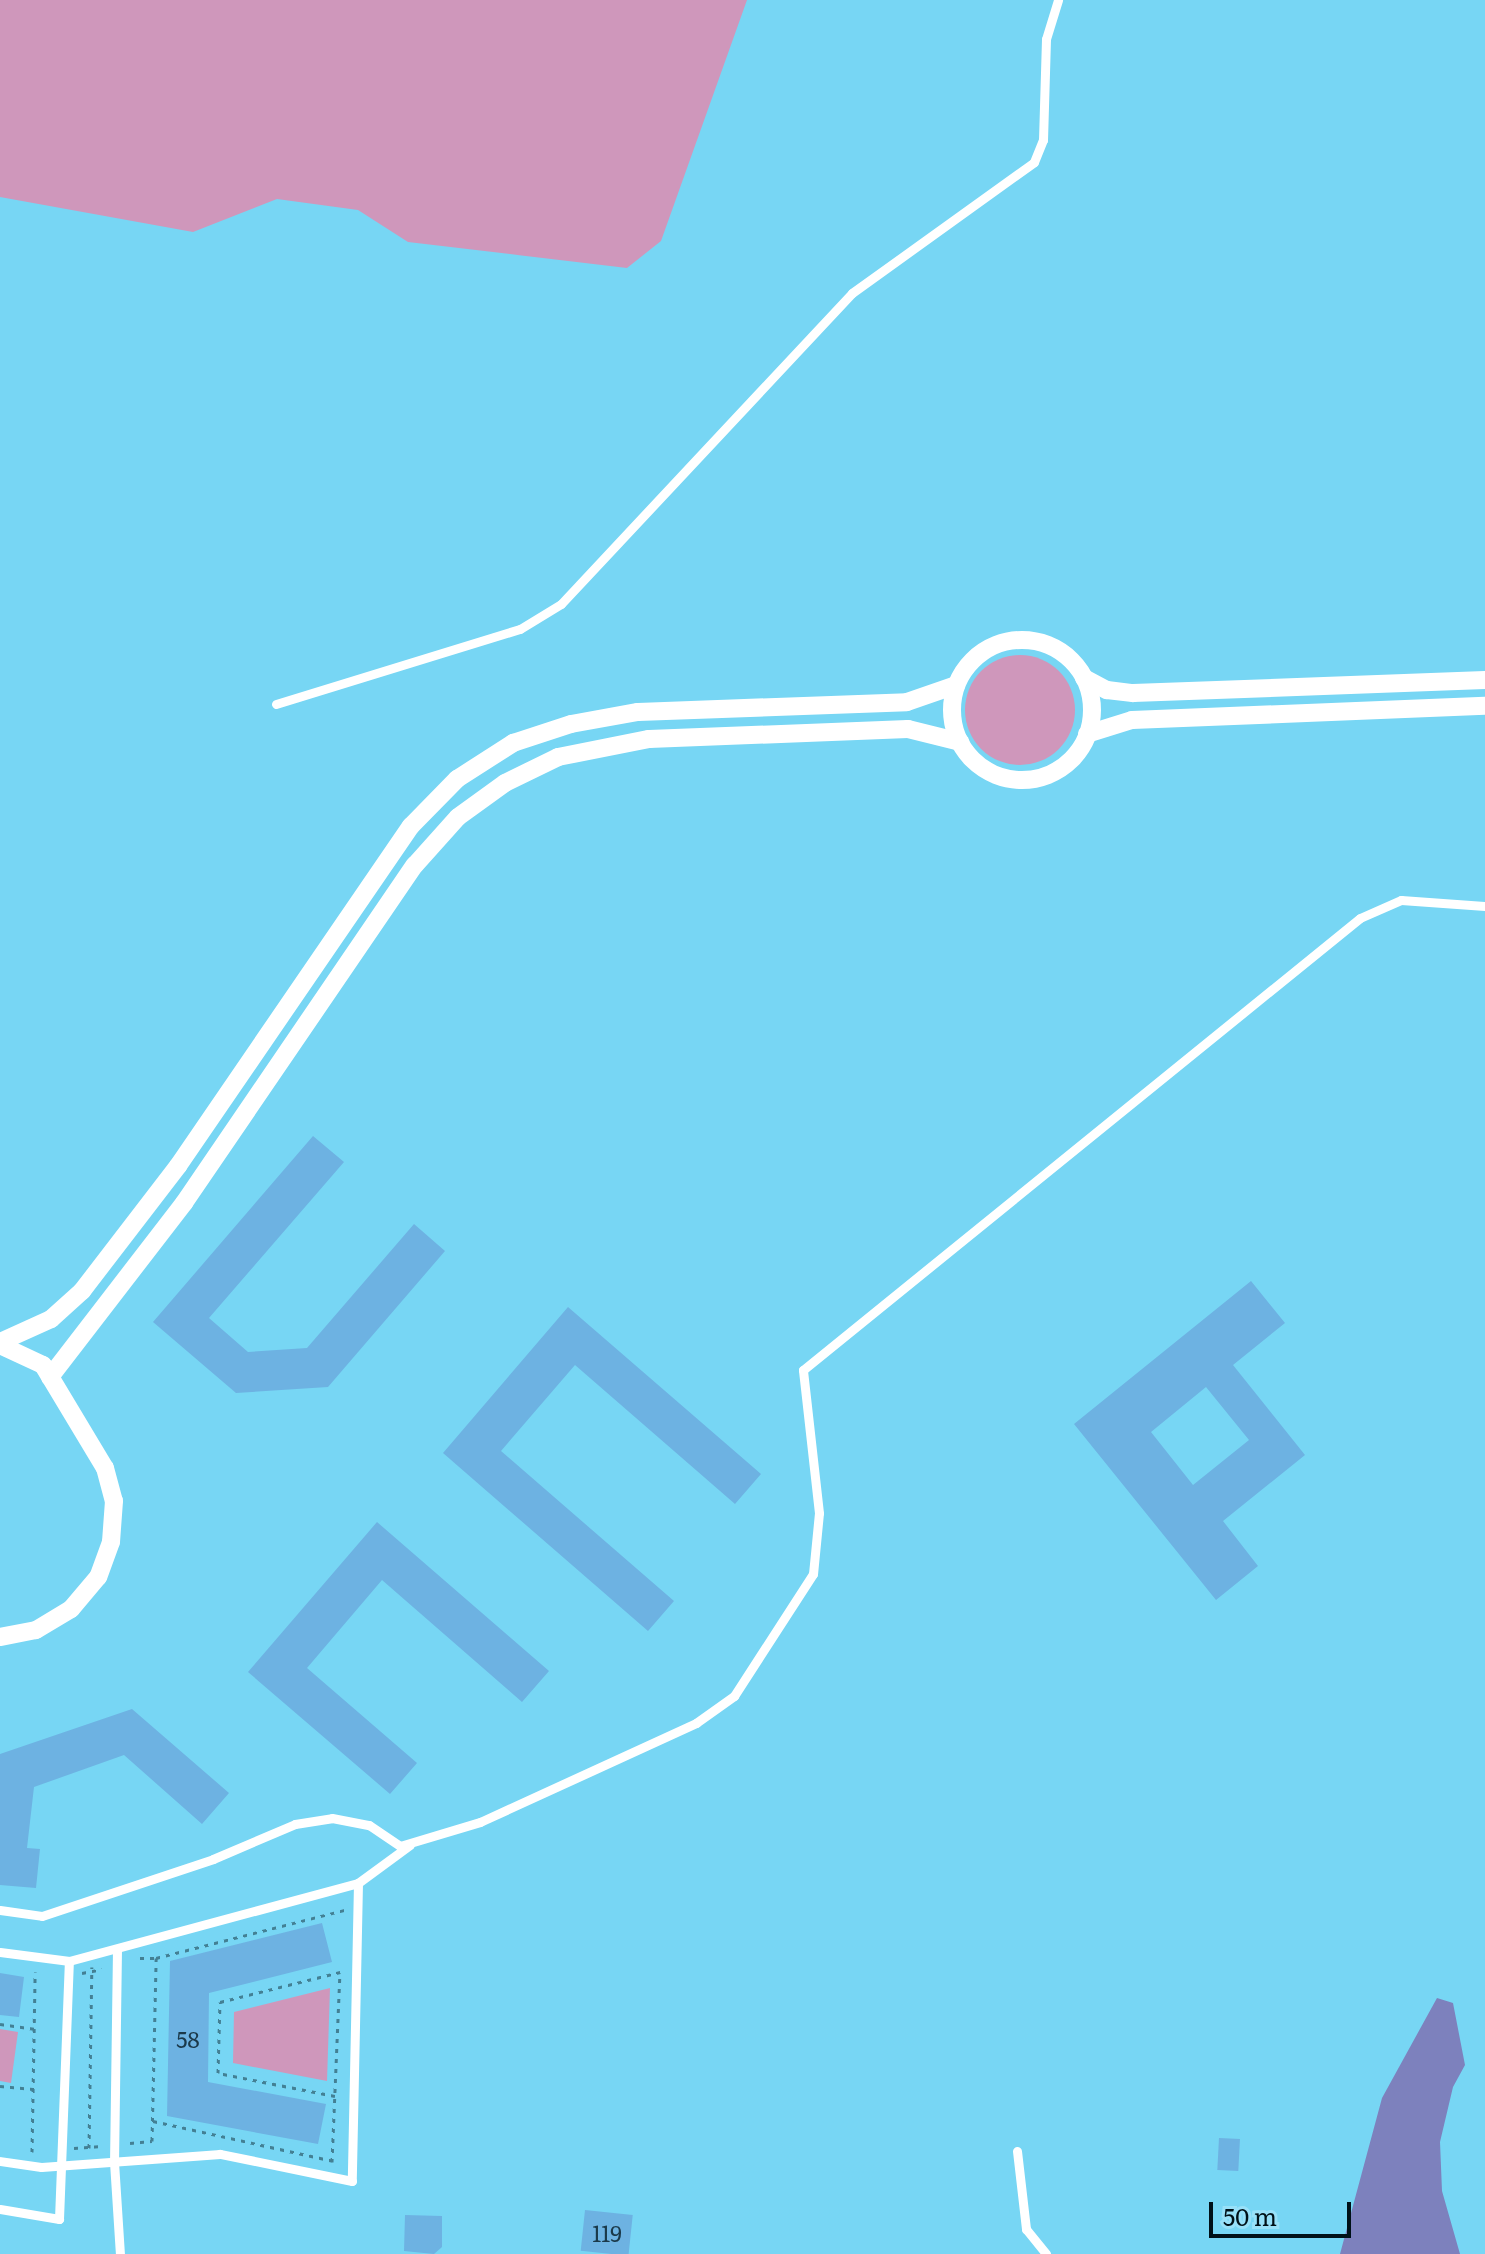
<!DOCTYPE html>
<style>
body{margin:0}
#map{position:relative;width:1485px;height:2254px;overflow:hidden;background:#77d6f4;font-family:Literata,serif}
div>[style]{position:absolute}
.green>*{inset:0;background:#cf97bb}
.round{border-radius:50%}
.water>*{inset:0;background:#7d81bd}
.building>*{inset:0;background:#6db2e2;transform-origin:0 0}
.path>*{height:3px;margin-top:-1.5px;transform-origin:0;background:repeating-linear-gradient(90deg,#438094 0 4px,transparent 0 10px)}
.lane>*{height:9px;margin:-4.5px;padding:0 4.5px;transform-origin:4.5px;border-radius:4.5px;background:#fff}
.street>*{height:18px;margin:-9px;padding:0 9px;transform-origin:9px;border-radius:9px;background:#fff}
.street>.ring{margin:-9px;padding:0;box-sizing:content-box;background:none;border:18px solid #fff;border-radius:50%}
span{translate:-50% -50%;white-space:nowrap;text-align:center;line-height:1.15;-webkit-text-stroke:8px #98e1f9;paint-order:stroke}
.number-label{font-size:22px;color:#1b394a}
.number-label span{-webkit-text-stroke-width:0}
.scale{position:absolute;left:1209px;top:2202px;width:142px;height:36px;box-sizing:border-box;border:4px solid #001118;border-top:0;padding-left:10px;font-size:24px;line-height:28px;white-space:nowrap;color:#001118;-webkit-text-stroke:6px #98e1f9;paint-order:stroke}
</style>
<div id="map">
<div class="green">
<i style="clip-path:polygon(0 0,747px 0,661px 241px,627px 268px,408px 242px,358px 210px,277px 199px,193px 232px,0 197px)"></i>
<i class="round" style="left:965px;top:655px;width:110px;height:110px"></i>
<i style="clip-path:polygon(330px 1988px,327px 2081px,233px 2063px,234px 2012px)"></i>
<i style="clip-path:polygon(0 2029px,18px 2032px,11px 2083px,0 2081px)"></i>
</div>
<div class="water">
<i style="clip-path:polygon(1437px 1998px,1453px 2003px,1465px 2065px,1453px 2087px,1440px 2142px,1442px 2191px,1460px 2254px,1340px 2254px,1382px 2098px)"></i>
</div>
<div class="building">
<i style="clip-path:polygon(313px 1136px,344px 1162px,209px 1318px,248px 1352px,307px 1348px,414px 1224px,445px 1251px,328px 1387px,236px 1393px,153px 1322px)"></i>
<i style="clip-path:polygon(evenodd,1251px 1281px,1285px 1323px,1233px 1365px,1305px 1455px,1223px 1521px,1258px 1566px,1216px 1600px,1074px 1424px,1251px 1281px,1206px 1387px,1249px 1440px,1193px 1485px,1151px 1432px,1206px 1387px)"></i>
<i style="clip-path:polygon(568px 1307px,761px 1474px,735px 1504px,575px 1365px,501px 1451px,674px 1601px,648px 1631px,443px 1453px)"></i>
<i style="clip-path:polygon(377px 1522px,549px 1671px,522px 1702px,382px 1580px,307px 1668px,417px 1763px,390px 1794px,248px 1672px)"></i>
<i style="clip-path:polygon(132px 1709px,229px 1793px,202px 1824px,124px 1755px,34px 1787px,27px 1848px,40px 1849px,36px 1888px,0 1885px,0 1754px)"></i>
<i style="clip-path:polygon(322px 1923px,332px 1962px,209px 1993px,208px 2082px,326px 2104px,318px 2144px,167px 2116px,170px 1961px)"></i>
<i style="clip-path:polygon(0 1973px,24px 1977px,19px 2017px,0 2015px)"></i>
<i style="left:1219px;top:2138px;width:21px;height:32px;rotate:3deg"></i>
<i style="left:585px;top:2210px;width:48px;height:41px;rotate:6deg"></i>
<i style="clip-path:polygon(405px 2215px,442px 2216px,442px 2247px,434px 2254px,404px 2251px)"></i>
</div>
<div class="path">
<i style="left:140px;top:1958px;width:16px"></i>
<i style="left:82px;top:1973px;width:20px;rotate:-11deg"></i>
<i style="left:0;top:2024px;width:36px;rotate:8deg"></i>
<i style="left:0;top:2086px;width:36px;rotate:5deg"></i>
<i style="left:335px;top:2096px;width:119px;rotate:-168.9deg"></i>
<i style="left:218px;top:2073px;width:71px;rotate:-88.4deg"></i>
<i style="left:220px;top:2002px;width:124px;rotate:-14deg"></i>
<i style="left:153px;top:2121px;width:184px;rotate:12.5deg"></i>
<i style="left:130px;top:2143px;width:22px;rotate:-5deg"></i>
<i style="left:152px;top:2141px;width:183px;rotate:-88.7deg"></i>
<i style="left:156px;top:1958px;width:195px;rotate:-14.3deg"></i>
<i style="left:74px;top:2148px;width:28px;rotate:-4deg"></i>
<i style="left:89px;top:2148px;width:181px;rotate:-89.1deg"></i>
<i style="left:32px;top:2152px;width:180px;rotate:-89deg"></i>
<i style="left:332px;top:2162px;width:188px;rotate:-87.6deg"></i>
</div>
<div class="lane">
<i style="left:276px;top:704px;width:255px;rotate:-17.1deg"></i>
<i style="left:520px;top:629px;width:48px;rotate:-31.4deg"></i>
<i style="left:561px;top:604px;width:426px;rotate:-46.9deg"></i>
<i style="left:852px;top:293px;width:224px;rotate:-35.7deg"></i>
<i style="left:1034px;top:162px;width:24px;rotate:-68deg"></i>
<i style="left:1043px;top:140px;width:101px;rotate:-88.3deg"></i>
<i style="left:1046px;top:39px;width:41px;rotate:-72.9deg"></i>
<i style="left:358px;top:1883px;width:64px;rotate:-36.2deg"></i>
<i style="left:0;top:1910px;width:42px;rotate:8.1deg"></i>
<i style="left:42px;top:1916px;width:180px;rotate:-18.4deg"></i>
<i style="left:213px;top:1859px;width:89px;rotate:-23.1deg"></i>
<i style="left:295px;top:1824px;width:37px;rotate:-9deg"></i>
<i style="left:332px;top:1818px;width:38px;rotate:11deg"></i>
<i style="left:369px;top:1825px;width:37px;rotate:34deg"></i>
<i style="left:400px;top:1846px;width:84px;rotate:-16.7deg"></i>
<i style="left:480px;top:1822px;width:238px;rotate:-24.6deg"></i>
<i style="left:696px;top:1723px;width:47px;rotate:-35.4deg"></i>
<i style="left:734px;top:1696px;width:145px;rotate:-57.1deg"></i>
<i style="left:813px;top:1574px;width:61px;rotate:-84.4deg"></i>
<i style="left:819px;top:1513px;width:144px;rotate:-96.4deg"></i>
<i style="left:803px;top:1370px;width:717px;rotate:-39.06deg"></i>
<i style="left:1360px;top:918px;width:45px;rotate:-23.7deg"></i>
<i style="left:1401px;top:900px;width:84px;rotate:4.1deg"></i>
<i style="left:117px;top:1949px;width:213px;rotate:90.8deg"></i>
<i style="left:114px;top:2162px;width:92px;rotate:86.3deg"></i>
<i style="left:0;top:1952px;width:70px;rotate:7.4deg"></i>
<i style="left:69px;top:1961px;width:299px;rotate:-15.1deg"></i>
<i style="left:358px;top:1883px;width:298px;rotate:91.2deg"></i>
<i style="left:352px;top:2181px;width:135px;rotate:-168.4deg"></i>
<i style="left:220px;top:2154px;width:179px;rotate:175.8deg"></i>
<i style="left:41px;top:2167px;width:41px;rotate:-171.7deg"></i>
<i style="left:1017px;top:2151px;width:79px;rotate:83.4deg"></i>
<i style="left:1026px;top:2229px;width:32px;rotate:51deg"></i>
<i style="left:0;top:2209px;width:60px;rotate:9.6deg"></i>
<i style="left:59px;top:2219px;width:258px;rotate:-87.8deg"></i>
</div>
<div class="street">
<i class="ring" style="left:952px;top:640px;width:122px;height:122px"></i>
<i style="left:1084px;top:678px;width:26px;rotate:28deg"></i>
<i style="left:1107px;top:690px;width:26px;rotate:7deg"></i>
<i style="left:1133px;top:693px;width:352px;rotate:-2.1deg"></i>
<i style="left:1087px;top:734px;width:47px;rotate:-17.3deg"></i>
<i style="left:1132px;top:720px;width:353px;rotate:-2.3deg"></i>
<i style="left:0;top:1342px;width:56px;rotate:-24.3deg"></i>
<i style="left:51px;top:1319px;width:42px;rotate:-42.1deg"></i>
<i style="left:82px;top:1291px;width:158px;rotate:-52.5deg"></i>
<i style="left:178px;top:1166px;width:412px;rotate:-55.6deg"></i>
<i style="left:411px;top:826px;width:66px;rotate:-45.6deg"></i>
<i style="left:457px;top:779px;width:67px;rotate:-32.7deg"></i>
<i style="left:513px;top:743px;width:61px;rotate:-18.1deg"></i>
<i style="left:571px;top:724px;width:68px;rotate:-10.2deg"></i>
<i style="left:638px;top:712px;width:269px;rotate:-2.1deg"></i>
<i style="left:907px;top:702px;width:52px;rotate:-19.1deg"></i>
<i style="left:0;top:1345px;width:47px;rotate:24.9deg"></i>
<i style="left:43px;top:1365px;width:120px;rotate:59deg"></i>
<i style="left:105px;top:1468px;width:34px;rotate:75deg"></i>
<i style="left:114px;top:1501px;width:41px;rotate:94.2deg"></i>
<i style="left:111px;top:1542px;width:37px;rotate:110deg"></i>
<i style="left:98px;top:1577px;width:42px;rotate:130.2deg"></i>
<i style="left:71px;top:1609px;width:41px;rotate:149deg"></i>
<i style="left:36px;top:1630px;width:37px;rotate:169deg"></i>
<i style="left:50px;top:1377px;width:220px;rotate:-52.4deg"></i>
<i style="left:184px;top:1203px;width:409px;rotate:-55.7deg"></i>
<i style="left:415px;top:865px;width:64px;rotate:-48.1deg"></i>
<i style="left:458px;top:817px;width:58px;rotate:-35.9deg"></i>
<i style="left:505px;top:783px;width:59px;rotate:-26.1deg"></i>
<i style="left:558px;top:757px;width:93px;rotate:-11.2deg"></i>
<i style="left:649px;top:739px;width:259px;rotate:-2.2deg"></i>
<i style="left:908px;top:729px;width:54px;rotate:14deg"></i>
</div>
<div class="number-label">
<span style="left:188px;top:2039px">58</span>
<span style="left:607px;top:2233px">119</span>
</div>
<div class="scale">50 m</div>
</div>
